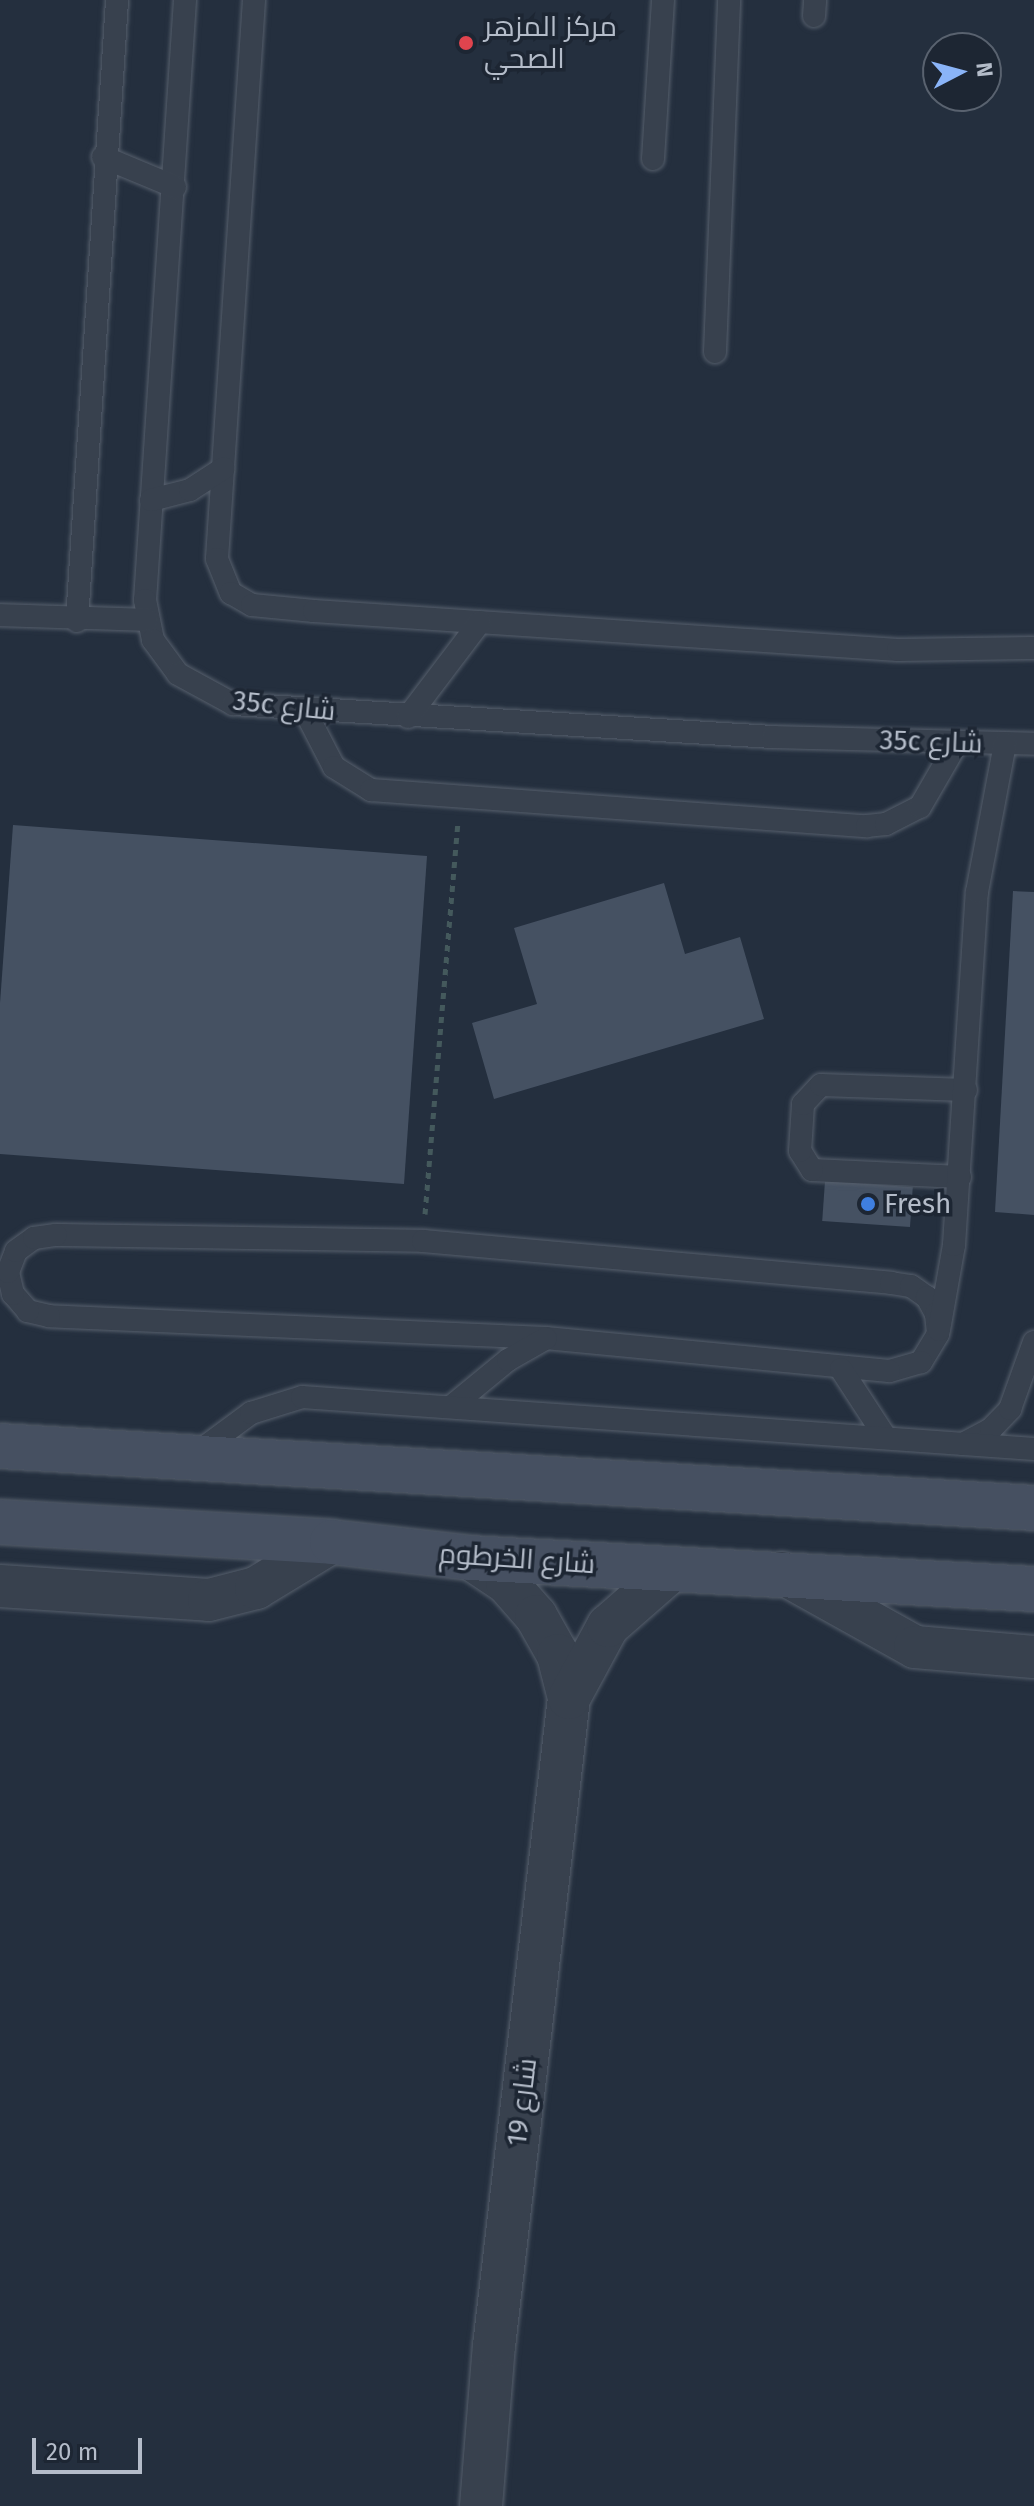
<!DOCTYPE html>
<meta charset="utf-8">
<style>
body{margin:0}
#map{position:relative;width:1034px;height:2506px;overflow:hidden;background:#242f3e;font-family:"Fira Sans",Cairo,sans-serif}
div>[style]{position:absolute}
.building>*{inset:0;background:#455162;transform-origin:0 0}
.path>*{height:5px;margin-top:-2.5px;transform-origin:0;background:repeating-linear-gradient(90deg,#44595c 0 6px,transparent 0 12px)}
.roads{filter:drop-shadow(0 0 2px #565f6c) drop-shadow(0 0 2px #565f6c)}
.service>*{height:22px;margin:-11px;padding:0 11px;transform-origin:11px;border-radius:11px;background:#38414e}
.minor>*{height:42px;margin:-21px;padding:0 21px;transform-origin:21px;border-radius:21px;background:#38414e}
.secondary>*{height:44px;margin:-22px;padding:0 22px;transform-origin:22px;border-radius:22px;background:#465061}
.dots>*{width:22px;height:22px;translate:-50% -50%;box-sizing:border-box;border:4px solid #1d2633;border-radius:50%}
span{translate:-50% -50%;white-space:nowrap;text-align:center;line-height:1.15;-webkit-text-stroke:7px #1d2633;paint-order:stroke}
.poi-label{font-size:28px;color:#b4bcc9}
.left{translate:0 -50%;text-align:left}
.street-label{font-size:28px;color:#b4bcc9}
.north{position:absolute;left:922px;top:32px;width:80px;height:80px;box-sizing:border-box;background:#1d2633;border:2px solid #59626f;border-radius:50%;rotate:84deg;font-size:22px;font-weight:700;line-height:32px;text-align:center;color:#b4bcc9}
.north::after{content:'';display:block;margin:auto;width:28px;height:36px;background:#8ab4f8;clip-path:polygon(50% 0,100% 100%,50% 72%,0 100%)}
.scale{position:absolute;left:32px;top:2438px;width:110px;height:36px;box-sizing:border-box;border:4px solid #b4bcc9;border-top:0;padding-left:10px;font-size:24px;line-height:28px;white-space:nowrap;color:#b4bcc9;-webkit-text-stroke:6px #1d2633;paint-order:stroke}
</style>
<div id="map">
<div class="building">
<i style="clip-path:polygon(13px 825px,427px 856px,404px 1184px,0 1154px,0 1003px)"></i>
<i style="clip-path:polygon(664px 883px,685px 954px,740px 937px,764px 1019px,494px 1099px,472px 1023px,537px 1004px,514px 928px)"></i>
<i style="clip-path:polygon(1013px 891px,1034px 892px,1034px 1215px,995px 1212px)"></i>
<i style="left:825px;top:1181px;width:88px;height:40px;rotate:4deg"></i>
</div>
<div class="path">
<i style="left:425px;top:1214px;width:390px;rotate:-85.2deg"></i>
</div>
<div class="roads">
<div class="service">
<i style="left:185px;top:0;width:601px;rotate:93.81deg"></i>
<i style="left:145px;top:600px;width:41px;rotate:78.7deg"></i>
<i style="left:153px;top:640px;width:42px;rotate:53.7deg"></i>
<i style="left:178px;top:674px;width:63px;rotate:28.6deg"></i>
<i style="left:233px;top:704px;width:541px;rotate:3.5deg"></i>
<i style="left:773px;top:737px;width:261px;rotate:1.5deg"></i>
<i style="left:254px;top:0;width:560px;rotate:93.79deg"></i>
<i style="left:217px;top:559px;width:37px;rotate:68deg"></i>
<i style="left:231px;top:593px;width:24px;rotate:30deg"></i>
<i style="left:252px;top:605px;width:62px;rotate:5.5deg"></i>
<i style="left:314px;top:611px;width:585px;rotate:3.82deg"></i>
<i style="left:898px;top:650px;width:136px;rotate:-0.8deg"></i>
<i style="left:814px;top:16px;width:16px;rotate:-86deg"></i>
<i style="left:103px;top:157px;width:78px;rotate:22.6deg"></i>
<i style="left:653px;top:159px;width:159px;rotate:-86.4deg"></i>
<i style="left:715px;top:352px;width:352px;rotate:-87.7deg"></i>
<i style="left:151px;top:500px;width:40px;rotate:-14.4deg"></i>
<i style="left:190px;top:490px;width:40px;rotate:-32.9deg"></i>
<i style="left:0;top:615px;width:147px;rotate:1.9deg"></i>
<i style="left:77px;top:621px;width:622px;rotate:-86.31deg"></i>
<i style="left:304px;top:709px;width:65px;rotate:62.7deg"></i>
<i style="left:334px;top:767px;width:44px;rotate:31.9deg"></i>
<i style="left:371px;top:790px;width:497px;rotate:4.2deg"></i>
<i style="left:867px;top:826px;width:19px;rotate:-6deg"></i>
<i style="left:886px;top:824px;width:38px;rotate:-27deg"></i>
<i style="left:920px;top:807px;width:74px;rotate:-60deg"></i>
<i style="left:408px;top:717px;width:119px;rotate:-52.8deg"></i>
<i style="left:960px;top:1177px;width:148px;rotate:-177.3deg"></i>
<i style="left:812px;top:1170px;width:22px;rotate:-122deg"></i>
<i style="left:800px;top:1151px;width:47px;rotate:-86.3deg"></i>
<i style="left:803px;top:1104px;width:26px;rotate:-47deg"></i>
<i style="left:821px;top:1085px;width:145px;rotate:2deg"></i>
<i style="left:56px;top:1235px;width:367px;rotate:0.9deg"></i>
<i style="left:423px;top:1241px;width:470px;rotate:5.1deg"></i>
<i style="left:891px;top:1283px;width:20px;rotate:9deg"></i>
<i style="left:911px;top:1286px;width:19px;rotate:35deg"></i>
<i style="left:927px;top:1297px;width:19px;rotate:62deg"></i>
<i style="left:936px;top:1314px;width:20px;rotate:84deg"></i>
<i style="left:938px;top:1334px;width:33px;rotate:121deg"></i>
<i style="left:921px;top:1362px;width:33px;rotate:164deg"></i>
<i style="left:889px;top:1371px;width:345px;rotate:-174.5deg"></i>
<i style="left:546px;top:1338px;width:497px;rotate:-177.5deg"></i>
<i style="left:49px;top:1316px;width:22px;rotate:-167deg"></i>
<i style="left:28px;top:1311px;width:23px;rotate:-131deg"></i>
<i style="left:13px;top:1294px;width:23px;rotate:-103deg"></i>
<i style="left:8px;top:1272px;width:22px;rotate:-69deg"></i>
<i style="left:16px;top:1251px;width:22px;rotate:-36deg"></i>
<i style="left:34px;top:1238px;width:22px;rotate:-8deg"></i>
<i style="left:939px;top:1330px;width:86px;rotate:-80deg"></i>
<i style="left:954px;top:1245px;width:354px;rotate:-86.3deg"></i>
<i style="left:977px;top:892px;width:151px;rotate:-79.3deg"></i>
<i style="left:841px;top:1369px;width:79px;rotate:56.9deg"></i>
<i style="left:452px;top:1406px;width:72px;rotate:-39.4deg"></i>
<i style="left:508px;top:1360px;width:43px;rotate:-29.6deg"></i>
<i style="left:963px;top:1444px;width:32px;rotate:-28deg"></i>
<i style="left:991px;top:1429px;width:28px;rotate:-46deg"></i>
<i style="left:1010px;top:1409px;width:71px;rotate:-70.3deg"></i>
<i style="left:194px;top:1455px;width:71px;rotate:-36.4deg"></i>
<i style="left:251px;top:1413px;width:53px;rotate:-17.4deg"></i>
<i style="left:302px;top:1397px;width:734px;rotate:4.06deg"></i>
</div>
<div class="minor">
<i style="left:470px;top:1558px;width:45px;rotate:34deg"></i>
<i style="left:507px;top:1583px;width:44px;rotate:48.7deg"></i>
<i style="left:536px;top:1616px;width:45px;rotate:60.6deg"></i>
<i style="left:558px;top:1655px;width:44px;rotate:75.7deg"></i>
<i style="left:782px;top:1573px;width:152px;rotate:29.1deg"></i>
<i style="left:915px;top:1647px;width:119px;rotate:4.8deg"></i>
<i style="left:0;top:1586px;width:209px;rotate:3.8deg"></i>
<i style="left:209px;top:1600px;width:49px;rotate:-14.3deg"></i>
<i style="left:256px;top:1588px;width:89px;rotate:-31.2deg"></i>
<i style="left:481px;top:2506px;width:161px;rotate:-85.4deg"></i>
<i style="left:494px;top:2346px;width:652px;rotate:-83.4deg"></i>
<i style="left:569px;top:1698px;width:82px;rotate:-61.6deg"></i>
<i style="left:608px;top:1626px;width:85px;rotate:-41.2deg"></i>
</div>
<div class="secondary">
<i style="left:0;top:1446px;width:1036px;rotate:3.43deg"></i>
<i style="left:0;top:1522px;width:333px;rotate:3.4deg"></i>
<i style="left:332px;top:1542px;width:139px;rotate:6.6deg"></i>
<i style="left:470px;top:1558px;width:565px;rotate:3.15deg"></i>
</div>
</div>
<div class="dots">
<i style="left:466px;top:43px;background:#e0444e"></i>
<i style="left:868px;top:1204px;background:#3f7fe0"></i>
</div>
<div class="poi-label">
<span class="left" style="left:484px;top:43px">مركز المزهر<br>الصحي</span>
<span class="left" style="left:884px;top:1204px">Fresh</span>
</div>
<div class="street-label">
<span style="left:284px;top:706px;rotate:6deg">35c شارع</span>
<span style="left:931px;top:742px;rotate:2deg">35c شارع</span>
<span style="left:517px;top:1559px;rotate:4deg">شارع الخرطوم</span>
<span style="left:522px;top:2102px;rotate:-83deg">شارع 19</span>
</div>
<div class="north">N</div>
<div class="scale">20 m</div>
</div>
